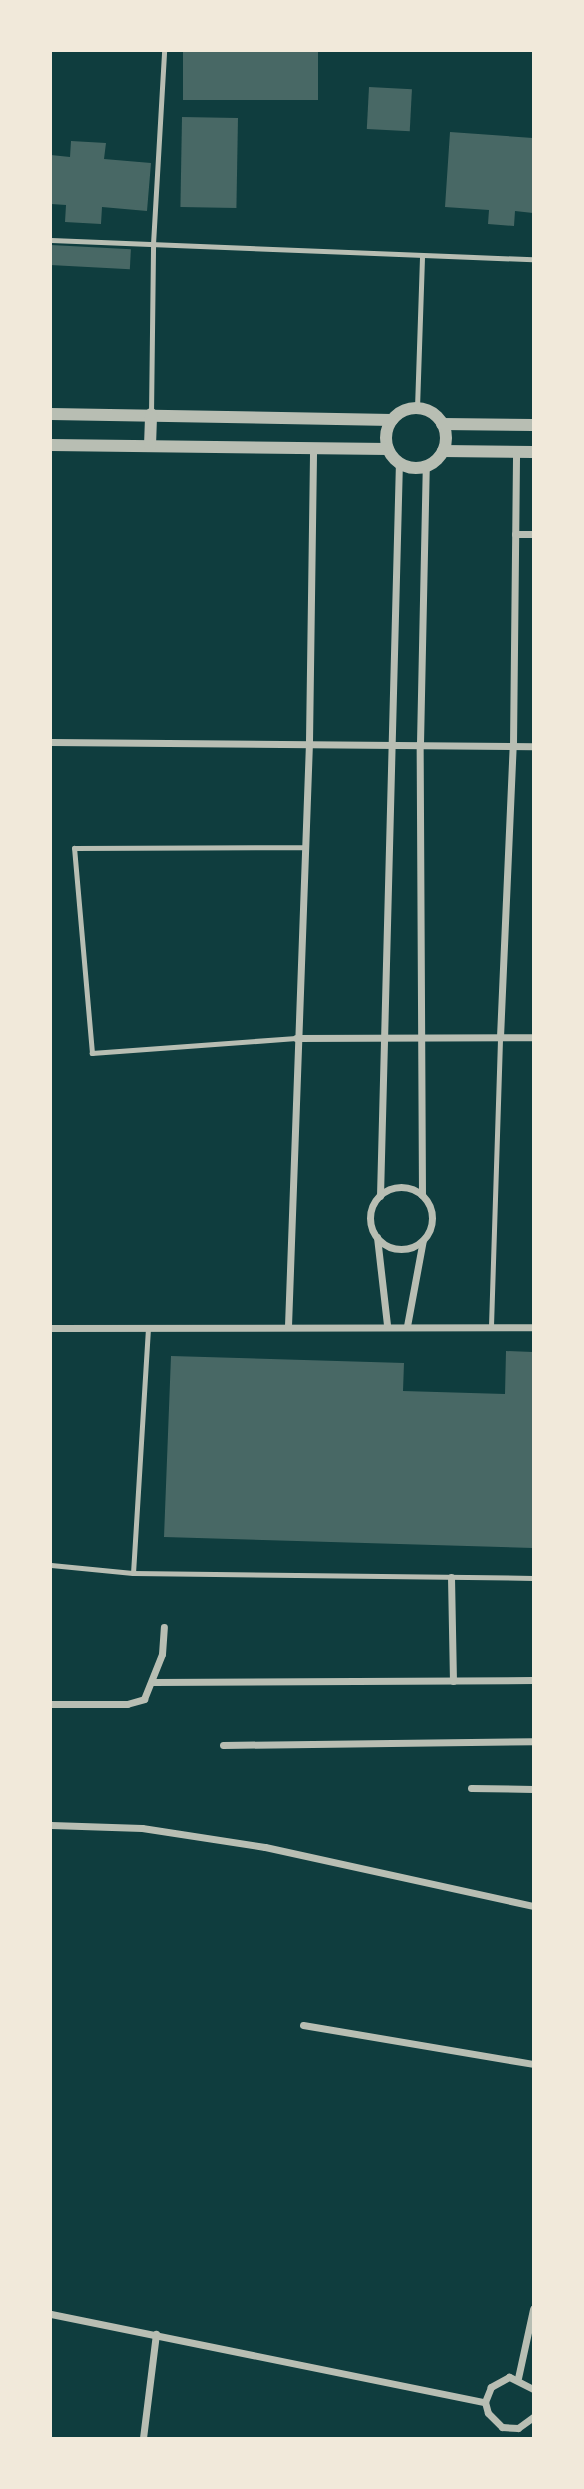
<!DOCTYPE html>
<style>
body{margin:0}
#map{position:relative;width:584px;height:2489px;overflow:hidden;background:#0f3d3e;font-family:Montserrat,sans-serif}
div>[style]{position:absolute}
.building>*{inset:0;background:#486865;transform-origin:0 0}
.service>*{height:5px;margin:-2.5px;padding:0 2.5px;transform-origin:2.5px;border-radius:2.5px;background:#b8beb3}
.minor>*{height:7px;margin:-3.5px;padding:0 3.5px;transform-origin:3.5px;border-radius:3.5px;background:#b8beb3}
.minor>.ring{margin:-3.5px;padding:0;box-sizing:content-box;background:none;border:7px solid #b8beb3;border-radius:50%}
.tertiary>*{height:12px;margin:-6px;padding:0 6px;transform-origin:6px;border-radius:6px;background:#b8beb3}
.tertiary>.ring{margin:-6px;padding:0;box-sizing:content-box;background:none;border:12px solid #b8beb3;border-radius:50%}
span{translate:-50% -50%;white-space:nowrap;text-align:center;line-height:1.15;-webkit-text-stroke:5px #f1e9da;paint-order:stroke}
.frame{position:absolute;inset:0;border:52px solid #f1e9da;pointer-events:none}
</style>
<div id="map">
<div class="building">
<i style="left:183px;top:51px;width:135px;height:49px"></i>
<i style="left:369px;top:87px;width:43px;height:42px;rotate:3deg"></i>
<i style="left:182px;top:117px;width:56px;height:90px;rotate:1deg"></i>
<i style="clip-path:polygon(450px 132px,533px 138px,533px 213px,515px 211px,514px 226px,488px 224px,489px 210px,445px 207px)"></i>
<i style="clip-path:polygon(71px 141px,106px 143px,104px 159px,151px 163px,147px 211px,102px 207px,101px 224px,65px 222px,66px 205px,51px 204px,51px 155px,70px 157px)"></i>
<i style="left:51px;top:245px;width:80px;height:20px;rotate:3deg"></i>
<i style="clip-path:polygon(506px 1351px,533px 1352px,533px 1548px,164px 1537px,171px 1356px,404px 1363px,403px 1391px,505px 1394px)"></i>
</div>
<div class="service">
<i style="left:51px;top:240px;width:482px;rotate:2.3deg"></i>
<i style="left:417px;top:408px;width:153px;rotate:-88.1deg"></i>
<i style="left:151px;top:414px;width:170px;rotate:-89.3deg"></i>
<i style="left:153px;top:244px;width:193px;rotate:-86.7deg"></i>
<i style="left:296px;top:1038px;width:205px;rotate:175.8deg"></i>
<i style="left:92px;top:1053px;width:206px;rotate:-95deg"></i>
<i style="left:74px;top:848px;width:231px;rotate:-0.2deg"></i>
<i style="left:491px;top:1326px;width:289px;rotate:-88.2deg"></i>
<i style="left:148px;top:1328px;width:245px;rotate:93.5deg"></i>
<i style="left:133px;top:1573px;width:400px;rotate:0.7deg"></i>
<i style="left:51px;top:1565px;width:82px;rotate:5.6deg"></i>
</div>
<div class="minor">
<i style="left:515px;top:534px;width:18px"></i>
<i style="left:51px;top:742px;width:482px;rotate:0.5deg"></i>
<i style="left:500px;top:1037px;width:292px;rotate:-87.5deg"></i>
<i style="left:513px;top:745px;width:293px;rotate:-89.4deg"></i>
<i style="left:296px;top:1038px;width:237px;rotate:-0.2deg"></i>
<i class="ring" style="left:370px;top:1187px;width:55px;height:55px"></i>
<i style="left:422px;top:1195px;width:452px;rotate:-90.3deg"></i>
<i style="left:420px;top:743px;width:276px;rotate:-88.8deg"></i>
<i style="left:380px;top:1196px;width:733px;rotate:-88.52deg"></i>
<i style="left:377px;top:1237px;width:89px;rotate:83.5deg"></i>
<i style="left:288px;top:1326px;width:585px;rotate:-87.94deg"></i>
<i style="left:309px;top:741px;width:293px;rotate:-89.2deg"></i>
<i style="left:407px;top:1326px;width:87px;rotate:-79.5deg"></i>
<i style="left:51px;top:1328px;width:482px;rotate:-0.1deg"></i>
<i style="left:451px;top:1577px;width:104px;rotate:88.9deg"></i>
<i style="left:153px;top:1682px;width:380px;rotate:-0.3deg"></i>
<i style="left:51px;top:1704px;width:76px"></i>
<i style="left:127px;top:1704px;width:18px;rotate:-16deg"></i>
<i style="left:144px;top:1699px;width:48px;rotate:-68.2deg"></i>
<i style="left:162px;top:1654px;width:27px;rotate:-86deg"></i>
<i style="left:223px;top:1745px;width:310px;rotate:-0.7deg"></i>
<i style="left:471px;top:1788px;width:62px;rotate:0.9deg"></i>
<i style="left:51px;top:1825px;width:91px;rotate:1.9deg"></i>
<i style="left:142px;top:1828px;width:124px;rotate:8.8deg"></i>
<i style="left:265px;top:1847px;width:274px;rotate:12.4deg"></i>
<i style="left:303px;top:2025px;width:233px;rotate:9.6deg"></i>
<i style="left:51px;top:2314px;width:443px;rotate:11.5deg"></i>
<i style="left:518px;top:2378px;width:71px;rotate:-77.7deg"></i>
<i style="left:533px;top:2389px;width:27px;rotate:-153deg"></i>
<i style="left:509px;top:2377px;width:21px;rotate:151deg"></i>
<i style="left:491px;top:2387px;width:16px;rotate:112deg"></i>
<i style="left:485px;top:2402px;width:11px;rotate:75deg"></i>
<i style="left:488px;top:2413px;width:20px;rotate:45deg"></i>
<i style="left:502px;top:2427px;width:16px;rotate:4deg"></i>
<i style="left:518px;top:2428px;width:19px;rotate:-36deg"></i>
<i style="left:143px;top:2438px;width:105px;rotate:-82.9deg"></i>
</div>
<div class="tertiary">
<i class="ring" style="left:386px;top:408px;width:48px;height:48px"></i>
<i style="left:51px;top:414px;width:341px;rotate:1deg"></i>
<i style="left:442px;top:424px;width:91px;rotate:0.6deg"></i>
<i style="left:51px;top:445px;width:337px;rotate:0.7deg"></i>
<i style="left:150px;top:446px;width:32px;rotate:-88deg"></i>
<i style="left:443px;top:451px;width:90px;rotate:0.6deg"></i>
</div>
<div class="frame"></div>
</div>
